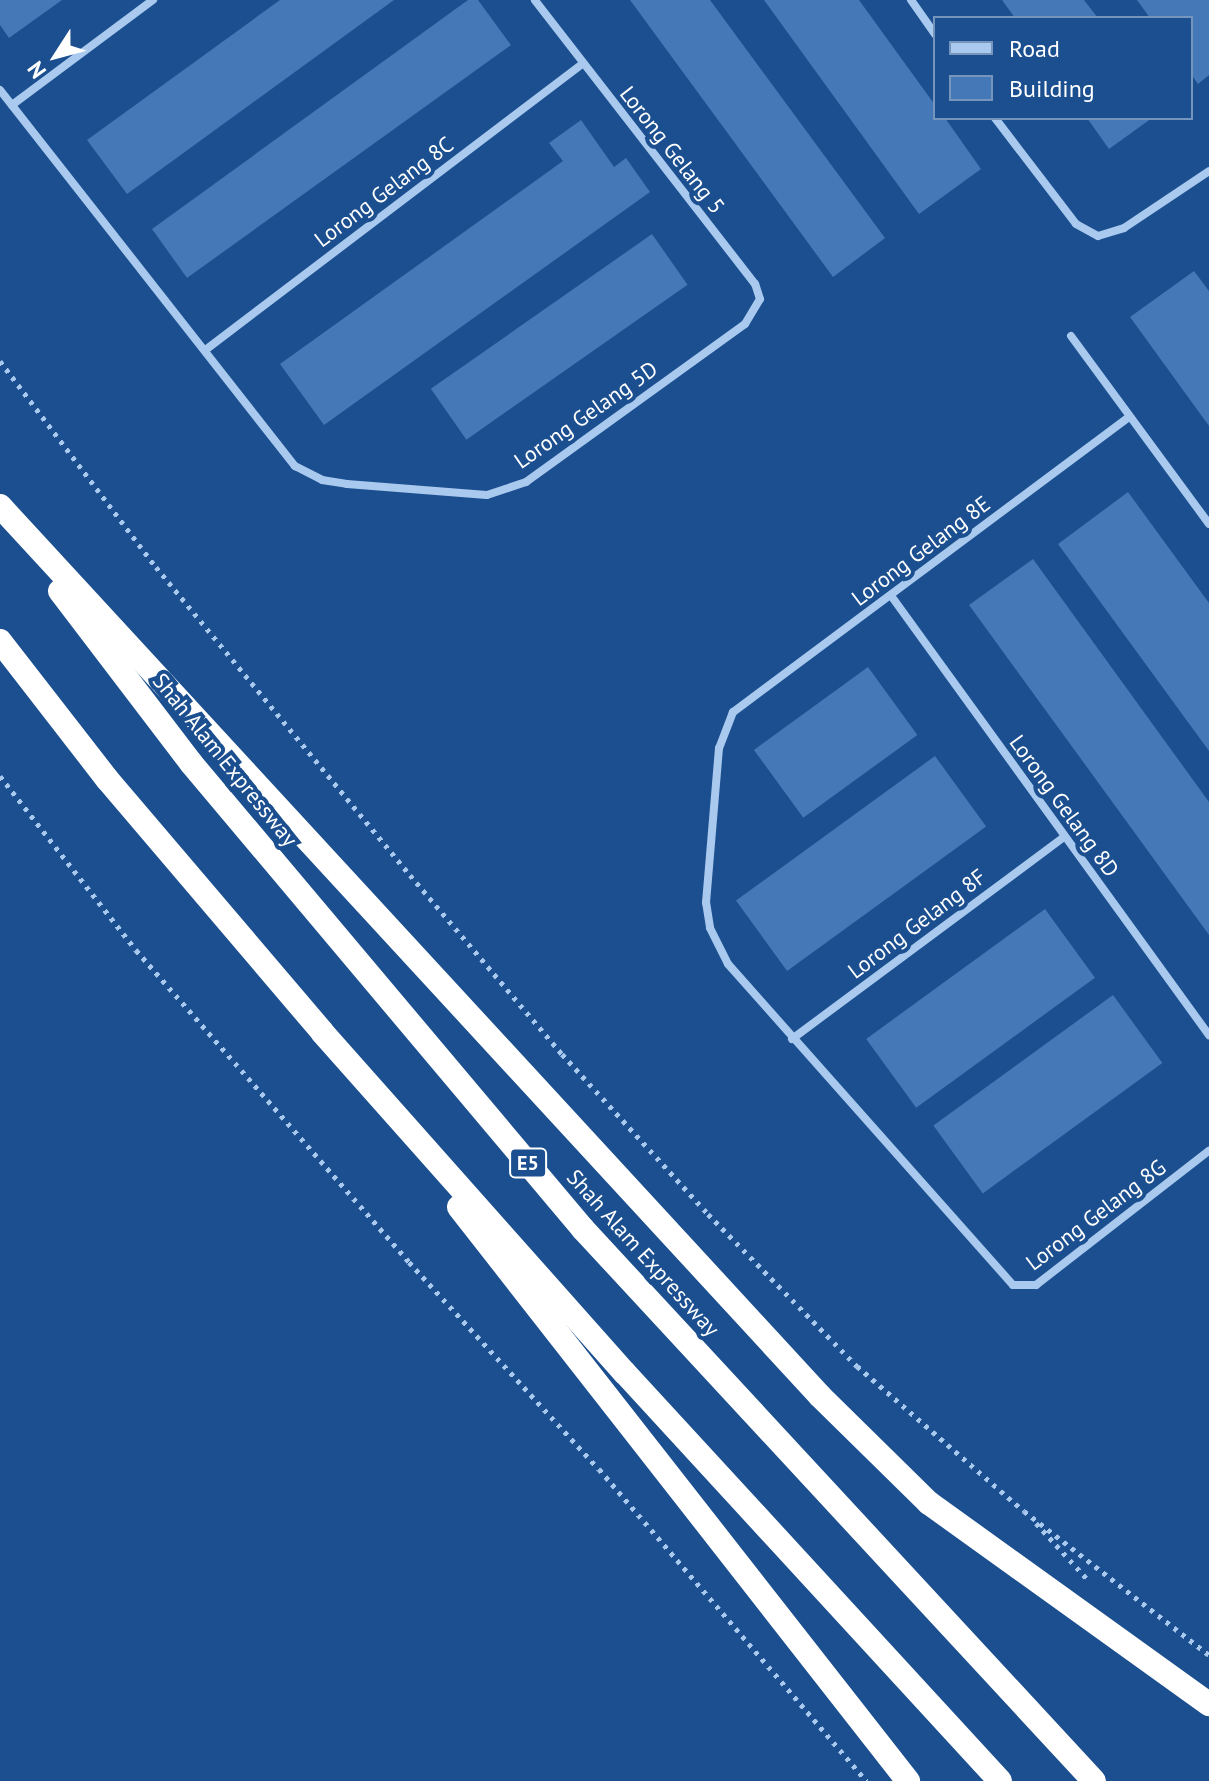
<!DOCTYPE html>
<style>
body{margin:0}
#map{position:relative;width:1209px;height:1781px;overflow:hidden;background:#1b4f8f;font-family:"PT Sans",sans-serif}
div>[style]{position:absolute}
.building>*{inset:0;background:#4478b7;transform-origin:0 0}
.path>*{height:5px;margin-top:-2.5px;transform-origin:0;background:repeating-linear-gradient(90deg,#a9c9ee 0 4px,transparent 0 10px)}
.minor>*{height:8px;margin:-4px;padding:0 4px;transform-origin:4px;border-radius:4px;background:#a9c9ee}
.motorway>*{height:24px;margin:-12px;padding:0 12px;transform-origin:12px;border-radius:12px;background:#fff}
span{translate:-50% -50%;white-space:nowrap;text-align:center;line-height:1.15;-webkit-text-stroke:8px #1b4f8f;paint-order:stroke}
.shield-label span{padding:2px 6px;background:#1b4f8f;border:2px solid;border-radius:6px;-webkit-text-stroke-width:0}
.shield-label{font-size:20px;color:#fff;font-weight:700}
.street-label{font-size:22px;color:#fff}
.legend{position:absolute;left:933px;top:16px;width:260px;height:104px;box-sizing:border-box;background:#1b4f8f;border:2px solid #7695bc;margin:0;padding:10px 14px;list-style:none;font-size:24px;color:#fff}
.legend li{display:flex;align-items:center;gap:16px;height:40px}
.legend b{width:40px;border:2px solid #7695bc}
.north{position:absolute;left:16px;top:16px;width:80px;height:80px;-webkit-text-stroke:6px #1b4f8f;paint-order:stroke;rotate:234deg;font-size:22px;font-weight:700;line-height:32px;text-align:center;color:#fff}
.north::after{content:'';display:block;margin:auto;width:28px;height:36px;background:#fff;clip-path:polygon(50% 0,100% 100%,50% 72%,0 100%)}
</style>
<div id="map">
<div class="building">
<i style="clip-path:polygon(0 0,62px 0,9px 38px,0 25px)"></i>
<i style="clip-path:polygon(280px 0,394px 0,127px 194px,87px 140px)"></i>
<i style="clip-path:polygon(468px 0,478px 0,511px 45px,187px 278px,152px 229px)"></i>
<i style="clip-path:polygon(630px 0,710px 0,885px 238px,833px 277px)"></i>
<i style="clip-path:polygon(764px 0,859px 0,935px 105px,935px 118px,945px 118px,981px 169px,919px 214px)"></i>
<i style="clip-path:polygon(1002px 0,1084px 0,1098px 18px,1015px 18px)"></i>
<i style="clip-path:polygon(1137px 0,1209px 0,1209px 75px,1198px 84px,1191px 74px,1191px 18px,1150px 18px)"></i>
<i style="clip-path:polygon(1087px 118px,1152px 118px,1109px 149px)"></i>
<i style="clip-path:polygon(581px 120px,614px 167px,626px 158px,650px 192px,324px 425px,280px 364px,563px 161px,549px 143px)"></i>
<i style="left:652px;top:234px;width:62px;height:270px;rotate:55deg"></i>
<i style="clip-path:polygon(1194px 271px,1209px 291px,1209px 426px,1130px 317px)"></i>
<i style="clip-path:polygon(1128px 492px,1209px 603px,1209px 751px,1058px 544px)"></i>
<i style="clip-path:polygon(1033px 559px,1209px 802px,1209px 935px,969px 605px)"></i>
<i style="left:868px;top:667px;width:84px;height:141px;rotate:54deg"></i>
<i style="left:935px;top:756px;width:87px;height:246px;rotate:54deg"></i>
<i style="left:1045px;top:909px;width:85px;height:221px;rotate:54deg"></i>
<i style="left:1113px;top:995px;width:84px;height:222px;rotate:54deg"></i>
</div>
<div class="path">
<i style="left:0;top:361px;width:258px;rotate:52.9deg"></i>
<i style="left:156px;top:567px;width:399px;rotate:50.5deg"></i>
<i style="left:410px;top:875px;width:235px;rotate:49.7deg"></i>
<i style="left:562px;top:1054px;width:217px;rotate:47.6deg"></i>
<i style="left:708px;top:1214px;width:213px;rotate:45.6deg"></i>
<i style="left:857px;top:1366px;width:221px;rotate:41deg"></i>
<i style="left:1024px;top:1511px;width:234px;rotate:37.9deg"></i>
<i style="left:0;top:776px;width:221px;rotate:52deg"></i>
<i style="left:136px;top:950px;width:415px;rotate:48.8deg"></i>
<i style="left:409px;top:1262px;width:281px;rotate:47.5deg"></i>
<i style="left:599px;top:1469px;width:411px;rotate:49.4deg"></i>
<i style="left:1036px;top:1523px;width:79px;rotate:47.6deg"></i>
</div>
<div class="minor">
<i style="left:911px;top:0;width:42px;rotate:54.8deg"></i>
<i style="left:0;top:90px;width:478px;rotate:51.9deg"></i>
<i style="left:295px;top:466px;width:30px;rotate:27deg"></i>
<i style="left:322px;top:480px;width:25px;rotate:9deg"></i>
<i style="left:347px;top:484px;width:140px;rotate:4.5deg"></i>
<i style="left:487px;top:495px;width:41px;rotate:-18.4deg"></i>
<i style="left:526px;top:482px;width:270px;rotate:-35.8deg"></i>
<i style="left:745px;top:324px;width:29px;rotate:-59deg"></i>
<i style="left:760px;top:299px;width:16px;rotate:-108deg"></i>
<i style="left:755px;top:284px;width:359px;rotate:-127.8deg"></i>
<i style="left:12px;top:105px;width:176px;rotate:-36.7deg"></i>
<i style="left:995px;top:118px;width:133px;rotate:52.6deg"></i>
<i style="left:1076px;top:224px;width:25px;rotate:29deg"></i>
<i style="left:1098px;top:236px;width:27px;rotate:-17deg"></i>
<i style="left:1124px;top:228px;width:102px;rotate:-33.8deg"></i>
<i style="left:1071px;top:336px;width:233px;rotate:53.7deg"></i>
<i style="left:208px;top:348px;width:470px;rotate:-37.2deg"></i>
<i style="left:1129px;top:417px;width:494px;rotate:143.3deg"></i>
<i style="left:733px;top:712px;width:39px;rotate:111deg"></i>
<i style="left:719px;top:748px;width:155px;rotate:94.8deg"></i>
<i style="left:706px;top:902px;width:26px;rotate:81deg"></i>
<i style="left:710px;top:928px;width:40px;rotate:63.4deg"></i>
<i style="left:728px;top:964px;width:429px;rotate:48.4deg"></i>
<i style="left:1013px;top:1285px;width:23px"></i>
<i style="left:1036px;top:1285px;width:219px;rotate:-37.8deg"></i>
<i style="left:892px;top:597px;width:541px;rotate:54.11deg"></i>
<i style="left:792px;top:1039px;width:339px;rotate:-36.6deg"></i>
</div>
<div class="motorway">
<i style="left:0;top:506px;width:1210px;rotate:47.34deg"></i>
<i style="left:820px;top:1396px;width:153px;rotate:44.5deg"></i>
<i style="left:929px;top:1503px;width:345px;rotate:35.7deg"></i>
<i style="left:60px;top:591px;width:216px;rotate:52.7deg"></i>
<i style="left:191px;top:763px;width:609px;rotate:49.93deg"></i>
<i style="left:583px;top:1229px;width:752px;rotate:47.21deg"></i>
<i style="left:0;top:641px;width:175px;rotate:52.2deg"></i>
<i style="left:107px;top:779px;width:332px;rotate:49.6deg"></i>
<i style="left:322px;top:1032px;width:456px;rotate:48.4deg"></i>
<i style="left:625px;top:1373px;width:554px;rotate:47.41deg"></i>
<i style="left:459px;top:1207px;width:729px;rotate:51.97deg"></i>
</div>
<div class="shield-label">
<span style="left:528px;top:1163px">E5</span>
</div>
<div class="street-label">
<span style="left:672px;top:150px;rotate:52deg">Lorong Gelang 5</span>
<span style="left:384px;top:192px;rotate:-37deg">Lorong Gelang 8C</span>
<span style="left:586px;top:415px;rotate:-35deg">Lorong Gelang 5D</span>
<span style="left:921px;top:551px;rotate:-37deg">Lorong Gelang 8E</span>
<span style="left:225px;top:760px;rotate:51deg">Shah Alam Expressway</span>
<span style="left:1064px;top:806px;rotate:54deg">Lorong Gelang 8D</span>
<span style="left:917px;top:924px;rotate:-37deg">Lorong Gelang 8F</span>
<span style="left:1096px;top:1215px;rotate:-37deg">Lorong Gelang 8G</span>
<span style="left:643px;top:1253px;rotate:48deg">Shah Alam Expressway</span>
</div>
<ul class="legend">
<li><b style="height:10px;background:#a9c9ee"></b>Road</li>
<li><b style="height:22px;background:#4478b7"></b>Building</li>
</ul>
<div class="north">N</div>
</div>
